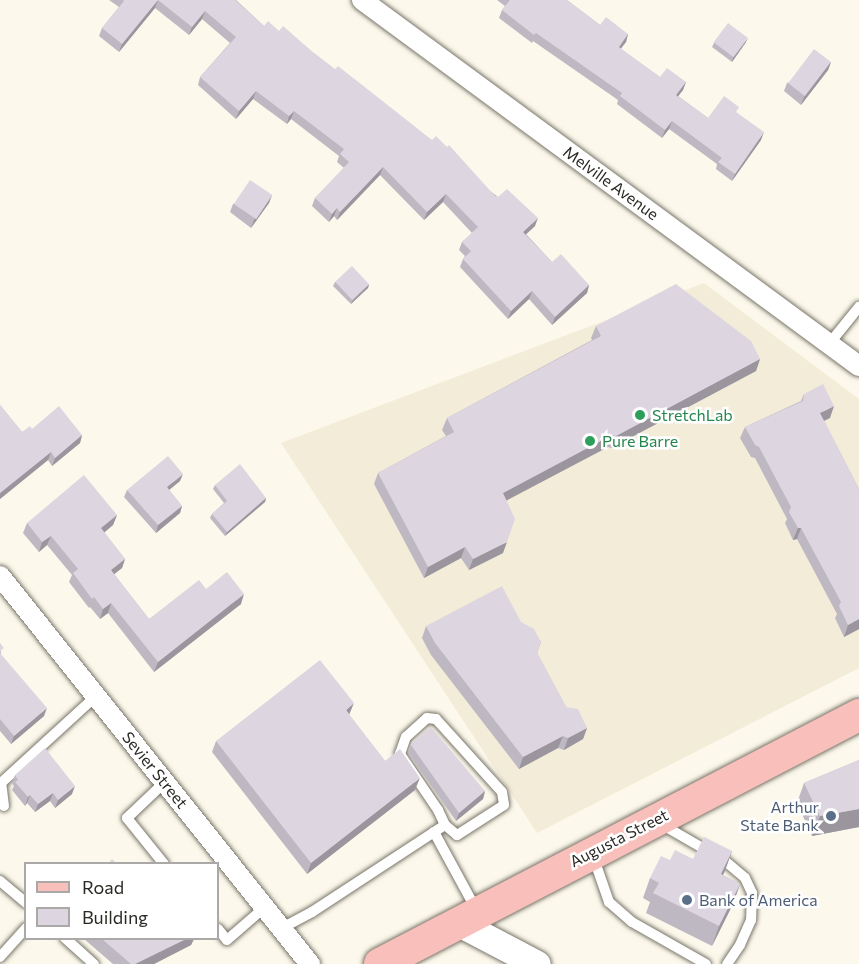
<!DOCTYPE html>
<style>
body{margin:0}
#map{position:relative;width:859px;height:964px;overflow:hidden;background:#fcf8eb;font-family:Commissioner,sans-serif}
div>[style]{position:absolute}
.built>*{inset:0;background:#f3ecd8}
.roads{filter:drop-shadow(0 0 2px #79756a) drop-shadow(0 0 2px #79756a)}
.lane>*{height:10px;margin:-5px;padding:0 5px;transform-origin:5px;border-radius:5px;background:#fff}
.street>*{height:20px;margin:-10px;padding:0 10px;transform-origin:10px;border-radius:10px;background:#fff}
.secondary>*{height:27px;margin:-13.5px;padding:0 13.5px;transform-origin:13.5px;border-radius:13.5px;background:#fff}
.primary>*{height:32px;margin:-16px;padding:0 16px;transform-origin:16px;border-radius:16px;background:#f8bfbb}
.wall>*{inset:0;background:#beb8c2}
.shaded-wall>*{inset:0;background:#9b969e}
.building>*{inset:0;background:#ddd6e1;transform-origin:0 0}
.dots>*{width:16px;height:16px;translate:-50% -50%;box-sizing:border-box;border:3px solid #fff;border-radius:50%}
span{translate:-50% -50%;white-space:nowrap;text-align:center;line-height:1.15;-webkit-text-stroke:5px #fff;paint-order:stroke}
.street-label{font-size:16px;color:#2b2924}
.leisure-label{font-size:16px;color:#27864d}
.left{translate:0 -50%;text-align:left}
.service-label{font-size:16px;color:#4e5e75}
.right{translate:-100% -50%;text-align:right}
.legend{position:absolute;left:24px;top:862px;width:195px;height:78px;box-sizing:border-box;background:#fff;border:2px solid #aaa9a7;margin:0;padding:8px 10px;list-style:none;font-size:18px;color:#2b2924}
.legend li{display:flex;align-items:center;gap:12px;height:30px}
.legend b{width:30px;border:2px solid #aaa9a7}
</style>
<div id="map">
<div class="built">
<i style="clip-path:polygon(704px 283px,859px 399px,859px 668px,537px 833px,281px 443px)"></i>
</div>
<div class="roads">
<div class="lane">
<i style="left:829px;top:344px;width:48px;rotate:-51deg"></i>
<i style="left:427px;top:718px;width:9px;rotate:6deg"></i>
<i style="left:436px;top:719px;width:98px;rotate:47.9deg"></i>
<i style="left:502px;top:792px;width:13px;rotate:81deg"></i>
<i style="left:504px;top:805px;width:56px;rotate:147.4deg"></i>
<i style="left:457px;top:835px;width:16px;rotate:-140deg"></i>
<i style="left:445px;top:825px;width:17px;rotate:-115deg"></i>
<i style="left:438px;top:810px;width:68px;rotate:-124.2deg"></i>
<i style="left:400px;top:754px;width:18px;rotate:-71deg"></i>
<i style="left:406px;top:737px;width:28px;rotate:-42deg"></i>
<i style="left:4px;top:806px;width:23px;rotate:-97deg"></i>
<i style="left:1px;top:783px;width:129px;rotate:-42.5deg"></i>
<i style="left:661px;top:824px;width:74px;rotate:30deg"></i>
<i style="left:725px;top:861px;width:26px;rotate:40deg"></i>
<i style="left:745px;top:878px;width:17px;rotate:65deg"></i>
<i style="left:752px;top:893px;width:27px;rotate:92deg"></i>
<i style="left:751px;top:920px;width:27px;rotate:114deg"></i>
<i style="left:740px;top:945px;width:23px;rotate:124deg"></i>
<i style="left:434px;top:832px;width:90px;rotate:61.4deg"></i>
<i style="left:593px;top:856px;width:49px;rotate:70.8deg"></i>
<i style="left:609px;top:902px;width:30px;rotate:41deg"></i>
<i style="left:632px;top:922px;width:85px;rotate:29.6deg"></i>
<i style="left:164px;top:864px;width:59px;rotate:-128.8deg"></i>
<i style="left:127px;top:818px;width:52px;rotate:-43.5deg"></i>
<i style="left:0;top:881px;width:34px;rotate:40deg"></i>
<i style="left:282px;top:928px;width:34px;rotate:-28deg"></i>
<i style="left:312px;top:912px;width:159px;rotate:-33.2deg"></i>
<i style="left:218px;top:929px;width:14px;rotate:51deg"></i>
<i style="left:227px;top:940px;width:50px;rotate:-41deg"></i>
<i style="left:65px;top:938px;width:39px;rotate:42deg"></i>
<i style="left:0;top:957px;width:39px;rotate:-48deg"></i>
</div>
<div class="street">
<i style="left:362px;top:0;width:617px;rotate:36.37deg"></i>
<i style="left:0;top:576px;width:497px;rotate:51.4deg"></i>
</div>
<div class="secondary">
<i style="left:457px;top:922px;width:90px;rotate:27.7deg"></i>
</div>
<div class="primary">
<i style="left:380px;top:964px;width:540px;rotate:-27.47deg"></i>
</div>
</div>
<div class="wall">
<i style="clip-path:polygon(109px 0,236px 0,264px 26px,279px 31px,315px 54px,535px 226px,526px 234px,552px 262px,589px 285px,587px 293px,552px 325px,529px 299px,508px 319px,460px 267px,463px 259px,465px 256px,459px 250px,462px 242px,472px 233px,443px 202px,424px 220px,380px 175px,337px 220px,334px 216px,329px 222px,312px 206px,315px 198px,344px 168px,337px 162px,339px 156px,291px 119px,287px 124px,253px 99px,236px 119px,198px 85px,200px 77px,230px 43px,202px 19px,189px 35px,155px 8px,119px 52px,99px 36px,102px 28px,119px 7px)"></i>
<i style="clip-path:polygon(497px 0,567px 0,600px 25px,628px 34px,626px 42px,620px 49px,660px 77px,686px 82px,683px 90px,678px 96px,708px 118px,737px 113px,761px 140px,732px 181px,716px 169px,717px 164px,669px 129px,662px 138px,617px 104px,618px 100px,533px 41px,532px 43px,499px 18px,502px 10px,505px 6px)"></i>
<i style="clip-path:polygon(746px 42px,732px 62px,712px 47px,714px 43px)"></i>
<i style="clip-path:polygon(831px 62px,828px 70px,801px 105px,784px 91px,787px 83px)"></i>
<i style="clip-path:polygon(272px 195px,269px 203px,251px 228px,230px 212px,233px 204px)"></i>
<i style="clip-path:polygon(335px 282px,369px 284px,368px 288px,351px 304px,333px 286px)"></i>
<i style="clip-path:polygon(596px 326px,760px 359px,756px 371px,611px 448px,608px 447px,506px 500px,503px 553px,469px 570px,461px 558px,424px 578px,374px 484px,378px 473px,446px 436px,442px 430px,447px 418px,592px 340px,591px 338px)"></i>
<i style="clip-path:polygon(804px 394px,830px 418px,824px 421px,859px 489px,859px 629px,844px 637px,835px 618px,837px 614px,797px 539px,793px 540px,785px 523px,787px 519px,755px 458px,751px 457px,740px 438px,745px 427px,801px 401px)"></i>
<i style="clip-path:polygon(0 405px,22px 432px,32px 429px,82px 435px,80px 443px,52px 466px,48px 460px,0 499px)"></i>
<i style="clip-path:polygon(180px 481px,169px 490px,182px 506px,180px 513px,156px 533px,124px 497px,127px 490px)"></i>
<i style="clip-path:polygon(215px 485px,266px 498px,265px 502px,225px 536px,210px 518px,212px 514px,224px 503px,213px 489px)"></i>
<i style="clip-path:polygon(117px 515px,113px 525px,104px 532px,125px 559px,122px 568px,114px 574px,149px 619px,206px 589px,241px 604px,154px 672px,108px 613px,100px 619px,90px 607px,89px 608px,69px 582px,72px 575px,47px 545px,39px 552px,23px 533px,27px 523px)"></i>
<i style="clip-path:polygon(521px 622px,541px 642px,537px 653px,566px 707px,587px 728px,583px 739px,564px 750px,558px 748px,519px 769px,431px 655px,422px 638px,426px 626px)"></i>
<i style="clip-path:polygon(0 643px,1px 655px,44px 716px,11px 744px,0 731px)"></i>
<i style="clip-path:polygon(349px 715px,385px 761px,415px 790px,307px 874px,212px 752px,216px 741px)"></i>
<i style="clip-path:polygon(412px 742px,485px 791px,483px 799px,456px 821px,408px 753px)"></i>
<i style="clip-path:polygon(859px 760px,859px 827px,812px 836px,797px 803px,804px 783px)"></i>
<i style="clip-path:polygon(15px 775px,72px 794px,55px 808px,50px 801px,35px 812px,27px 803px,25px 806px,12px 790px,14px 786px,12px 783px)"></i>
<i style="clip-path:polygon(732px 851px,723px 875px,740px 884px,733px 904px,712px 946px,646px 913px,650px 902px,643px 898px,650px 878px,670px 860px,693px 859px)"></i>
<i style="clip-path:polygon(84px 939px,194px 939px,191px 945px,154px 964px,113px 964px)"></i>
</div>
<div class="shaded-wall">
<i style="clip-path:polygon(158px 0,155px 8px,119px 52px,122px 44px)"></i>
<i style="clip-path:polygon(205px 11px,202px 19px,189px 35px,192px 27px)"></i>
<i style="clip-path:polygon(628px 34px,626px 42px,616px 55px,619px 47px)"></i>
<i style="clip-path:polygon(748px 38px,746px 42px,732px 62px,733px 57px)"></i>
<i style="clip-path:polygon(831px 62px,828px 70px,801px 105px,804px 97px)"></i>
<i style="clip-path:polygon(686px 82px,683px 90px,673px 103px,676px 95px)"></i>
<i style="clip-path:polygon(256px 91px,253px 99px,236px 119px,239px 111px)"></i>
<i style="clip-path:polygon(294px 111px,291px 119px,287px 124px,289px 116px)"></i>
<i style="clip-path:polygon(672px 121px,669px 129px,662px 138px,665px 130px)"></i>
<i style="clip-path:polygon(764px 132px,761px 140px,732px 181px,735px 174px)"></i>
<i style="clip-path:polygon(383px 167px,380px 175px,337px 220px,340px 212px)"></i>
<i style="clip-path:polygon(446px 194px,443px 202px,424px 220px,427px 212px)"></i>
<i style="clip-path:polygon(272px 195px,269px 203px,251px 228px,254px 220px)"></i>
<i style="clip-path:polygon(337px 208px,334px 216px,329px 222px,332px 214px)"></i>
<i style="clip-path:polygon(538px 218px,535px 226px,520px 240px,523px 232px)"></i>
<i style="clip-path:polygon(369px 284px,368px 288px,351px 304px,353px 300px)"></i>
<i style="clip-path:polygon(589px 285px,587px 293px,552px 325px,555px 317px)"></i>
<i style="clip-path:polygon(532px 291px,529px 299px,508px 319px,511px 311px)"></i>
<i style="clip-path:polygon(760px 359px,756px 371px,611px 448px,616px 436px)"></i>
<i style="clip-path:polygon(834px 406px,830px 418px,815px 425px,820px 413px)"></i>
<i style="clip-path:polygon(82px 435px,80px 443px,52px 466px,55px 458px)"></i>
<i style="clip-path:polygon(612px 435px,608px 447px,498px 505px,503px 493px)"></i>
<i style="clip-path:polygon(51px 452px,48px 460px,0 499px,0 493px)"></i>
<i style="clip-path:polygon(183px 474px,180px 481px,164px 494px,167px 487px)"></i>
<i style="clip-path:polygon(266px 498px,265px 502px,225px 536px,227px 532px)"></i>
<i style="clip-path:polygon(182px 506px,180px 513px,156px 533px,158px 525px)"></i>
<i style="clip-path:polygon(117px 515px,113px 525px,98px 538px,101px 528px)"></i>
<i style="clip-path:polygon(798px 528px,801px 528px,797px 539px,793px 540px)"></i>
<i style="clip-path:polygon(51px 536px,47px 545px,39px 552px,42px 542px)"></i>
<i style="clip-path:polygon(507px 542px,503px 553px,469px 570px,473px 559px)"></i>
<i style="clip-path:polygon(465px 547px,461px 558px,424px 578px,428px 567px)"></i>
<i style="clip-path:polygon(125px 559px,122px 568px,108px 579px,111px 570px)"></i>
<i style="clip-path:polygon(244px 594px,241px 604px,154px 672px,158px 662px)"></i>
<i style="clip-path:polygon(111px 603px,108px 613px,100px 619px,103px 609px)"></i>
<i style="clip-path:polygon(859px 619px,859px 629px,844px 637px,848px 625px)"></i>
<i style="clip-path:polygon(354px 703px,349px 715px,346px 710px)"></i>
<i style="clip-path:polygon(47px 708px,44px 716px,11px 744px,14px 736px)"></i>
<i style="clip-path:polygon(587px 728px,583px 739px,564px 750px,568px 738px)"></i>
<i style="clip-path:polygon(563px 736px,558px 748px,519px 769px,523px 757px)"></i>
<i style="clip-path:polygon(420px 778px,415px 790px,307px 874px,311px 863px)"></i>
<i style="clip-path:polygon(75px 786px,72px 794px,55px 808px,58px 800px)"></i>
<i style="clip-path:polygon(485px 791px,483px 799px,456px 821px,459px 813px)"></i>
<i style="clip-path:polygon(53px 793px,50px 801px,35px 812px,38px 804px)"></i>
<i style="clip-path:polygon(30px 795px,27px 803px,25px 806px,28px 797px)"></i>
<i style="clip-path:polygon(859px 809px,859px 827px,812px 836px,820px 816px)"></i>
<i style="clip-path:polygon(732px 851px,725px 871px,713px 894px,721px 874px)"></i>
<i style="clip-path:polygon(740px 884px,733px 904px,712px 946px,719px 926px)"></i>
<i style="clip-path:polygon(186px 939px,194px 939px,191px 945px,154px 964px,135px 964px)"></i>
</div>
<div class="building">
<i style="clip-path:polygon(123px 0,158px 0,122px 44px,102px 28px,124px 1px)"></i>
<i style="clip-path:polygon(158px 0,235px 0,264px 26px,268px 21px,279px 31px,283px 26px,315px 54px,335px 69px,338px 66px,432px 140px,436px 136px,447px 147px,449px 145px,495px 196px,498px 197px,507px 189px,538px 218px,523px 232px,552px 262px,561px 254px,589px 285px,555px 317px,532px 291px,511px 311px,463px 259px,471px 251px,462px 242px,478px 227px,446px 194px,427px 212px,383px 167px,340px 212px,337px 208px,332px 214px,315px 198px,349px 162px,340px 154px,344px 149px,294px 111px,289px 116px,256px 91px,239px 111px,200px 77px,236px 37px,205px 11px,192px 27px)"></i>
<i style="clip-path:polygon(510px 0,567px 0,600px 25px,606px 17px,628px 34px,619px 47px,660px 77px,667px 68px,686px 82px,676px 95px,708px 118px,724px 96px,739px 107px,736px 112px,764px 132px,735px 174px,718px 162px,722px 158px,672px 121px,665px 130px,620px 96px,622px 93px,536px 33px,534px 35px,502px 10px)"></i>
<i style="left:728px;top:23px;width:25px;height:24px;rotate:37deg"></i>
<i style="left:814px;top:49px;width:21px;height:43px;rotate:37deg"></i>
<i style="left:250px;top:180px;width:27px;height:29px;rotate:34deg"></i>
<i style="left:352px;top:266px;width:25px;height:23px;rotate:47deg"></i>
<i style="clip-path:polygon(676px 284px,751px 341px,760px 359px,616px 436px,612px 435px,503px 493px,515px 519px,507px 542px,473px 559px,465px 547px,428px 567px,378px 473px,454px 432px,447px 418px,601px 336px,596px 326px)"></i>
<i style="clip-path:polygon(823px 384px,834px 406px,820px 413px,859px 489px,859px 619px,848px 625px,839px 606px,841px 602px,801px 528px,798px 528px,789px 512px,791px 507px,759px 447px,755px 445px,745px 427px,803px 401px,804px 394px)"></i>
<i style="clip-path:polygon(0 405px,22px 432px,30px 426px,32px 429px,59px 406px,82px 435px,55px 458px,51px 452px,0 493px)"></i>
<i style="clip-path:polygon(168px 456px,183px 474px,167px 487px,182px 506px,158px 525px,127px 490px)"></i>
<i style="clip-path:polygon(240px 464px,266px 498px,227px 532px,212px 514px,227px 501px,215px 485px)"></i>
<i style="clip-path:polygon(84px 475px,117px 515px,101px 528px,125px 559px,111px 570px,149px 619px,199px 580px,206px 589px,227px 572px,244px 594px,158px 662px,111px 603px,103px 609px,94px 597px,92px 599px,73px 573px,78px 569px,51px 536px,42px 542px,27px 523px)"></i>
<i style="clip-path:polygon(502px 586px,521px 622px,534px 629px,541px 642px,537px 652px,566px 707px,578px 709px,587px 728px,568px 738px,563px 736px,523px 757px,435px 643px,426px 626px)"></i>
<i style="clip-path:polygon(0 643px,4px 648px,0 651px)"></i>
<i style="clip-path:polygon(0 653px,47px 708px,14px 736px,0 719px)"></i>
<i style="clip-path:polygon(320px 660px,354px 703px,346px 710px,385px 761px,400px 749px,420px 778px,311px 863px,216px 741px)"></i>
<i style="clip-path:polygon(431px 727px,485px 791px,459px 813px,411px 745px,412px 742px)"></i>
<i style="clip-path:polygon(45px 748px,75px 786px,58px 800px,53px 793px,38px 804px,30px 795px,28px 797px,15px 782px,18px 780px,15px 775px)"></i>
<i style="clip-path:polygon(859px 760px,859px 809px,820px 816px,804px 783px)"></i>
<i style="clip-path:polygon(704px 837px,732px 851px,721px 874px,740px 884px,719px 926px,653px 893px,659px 883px,650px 878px,661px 856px,670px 860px,675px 850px,693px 859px)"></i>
<i style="clip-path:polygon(112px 859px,117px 864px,108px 864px)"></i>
<i style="clip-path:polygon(102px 939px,186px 939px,135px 964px,131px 964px)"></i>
</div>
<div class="dots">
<i style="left:640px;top:415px;background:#2e9e5b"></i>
<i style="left:590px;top:441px;background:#2e9e5b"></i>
<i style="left:831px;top:816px;background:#5c6f8a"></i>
<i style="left:687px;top:900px;background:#5c6f8a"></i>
</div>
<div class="street-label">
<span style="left:611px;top:183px;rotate:36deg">Melville Avenue</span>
<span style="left:155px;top:770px;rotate:51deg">Sevier Street</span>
<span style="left:619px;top:838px;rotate:-27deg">Augusta Street</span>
</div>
<div class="leisure-label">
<span class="left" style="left:652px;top:415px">StretchLab</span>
<span class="left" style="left:602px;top:441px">Pure Barre</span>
</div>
<div class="service-label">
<span class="right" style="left:819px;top:816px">Arthur<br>State Bank</span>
<span class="left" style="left:699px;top:900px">Bank of America</span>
</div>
<ul class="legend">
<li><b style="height:8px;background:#f8bfbb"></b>Road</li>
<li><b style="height:16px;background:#ddd6e1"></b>Building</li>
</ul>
</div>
